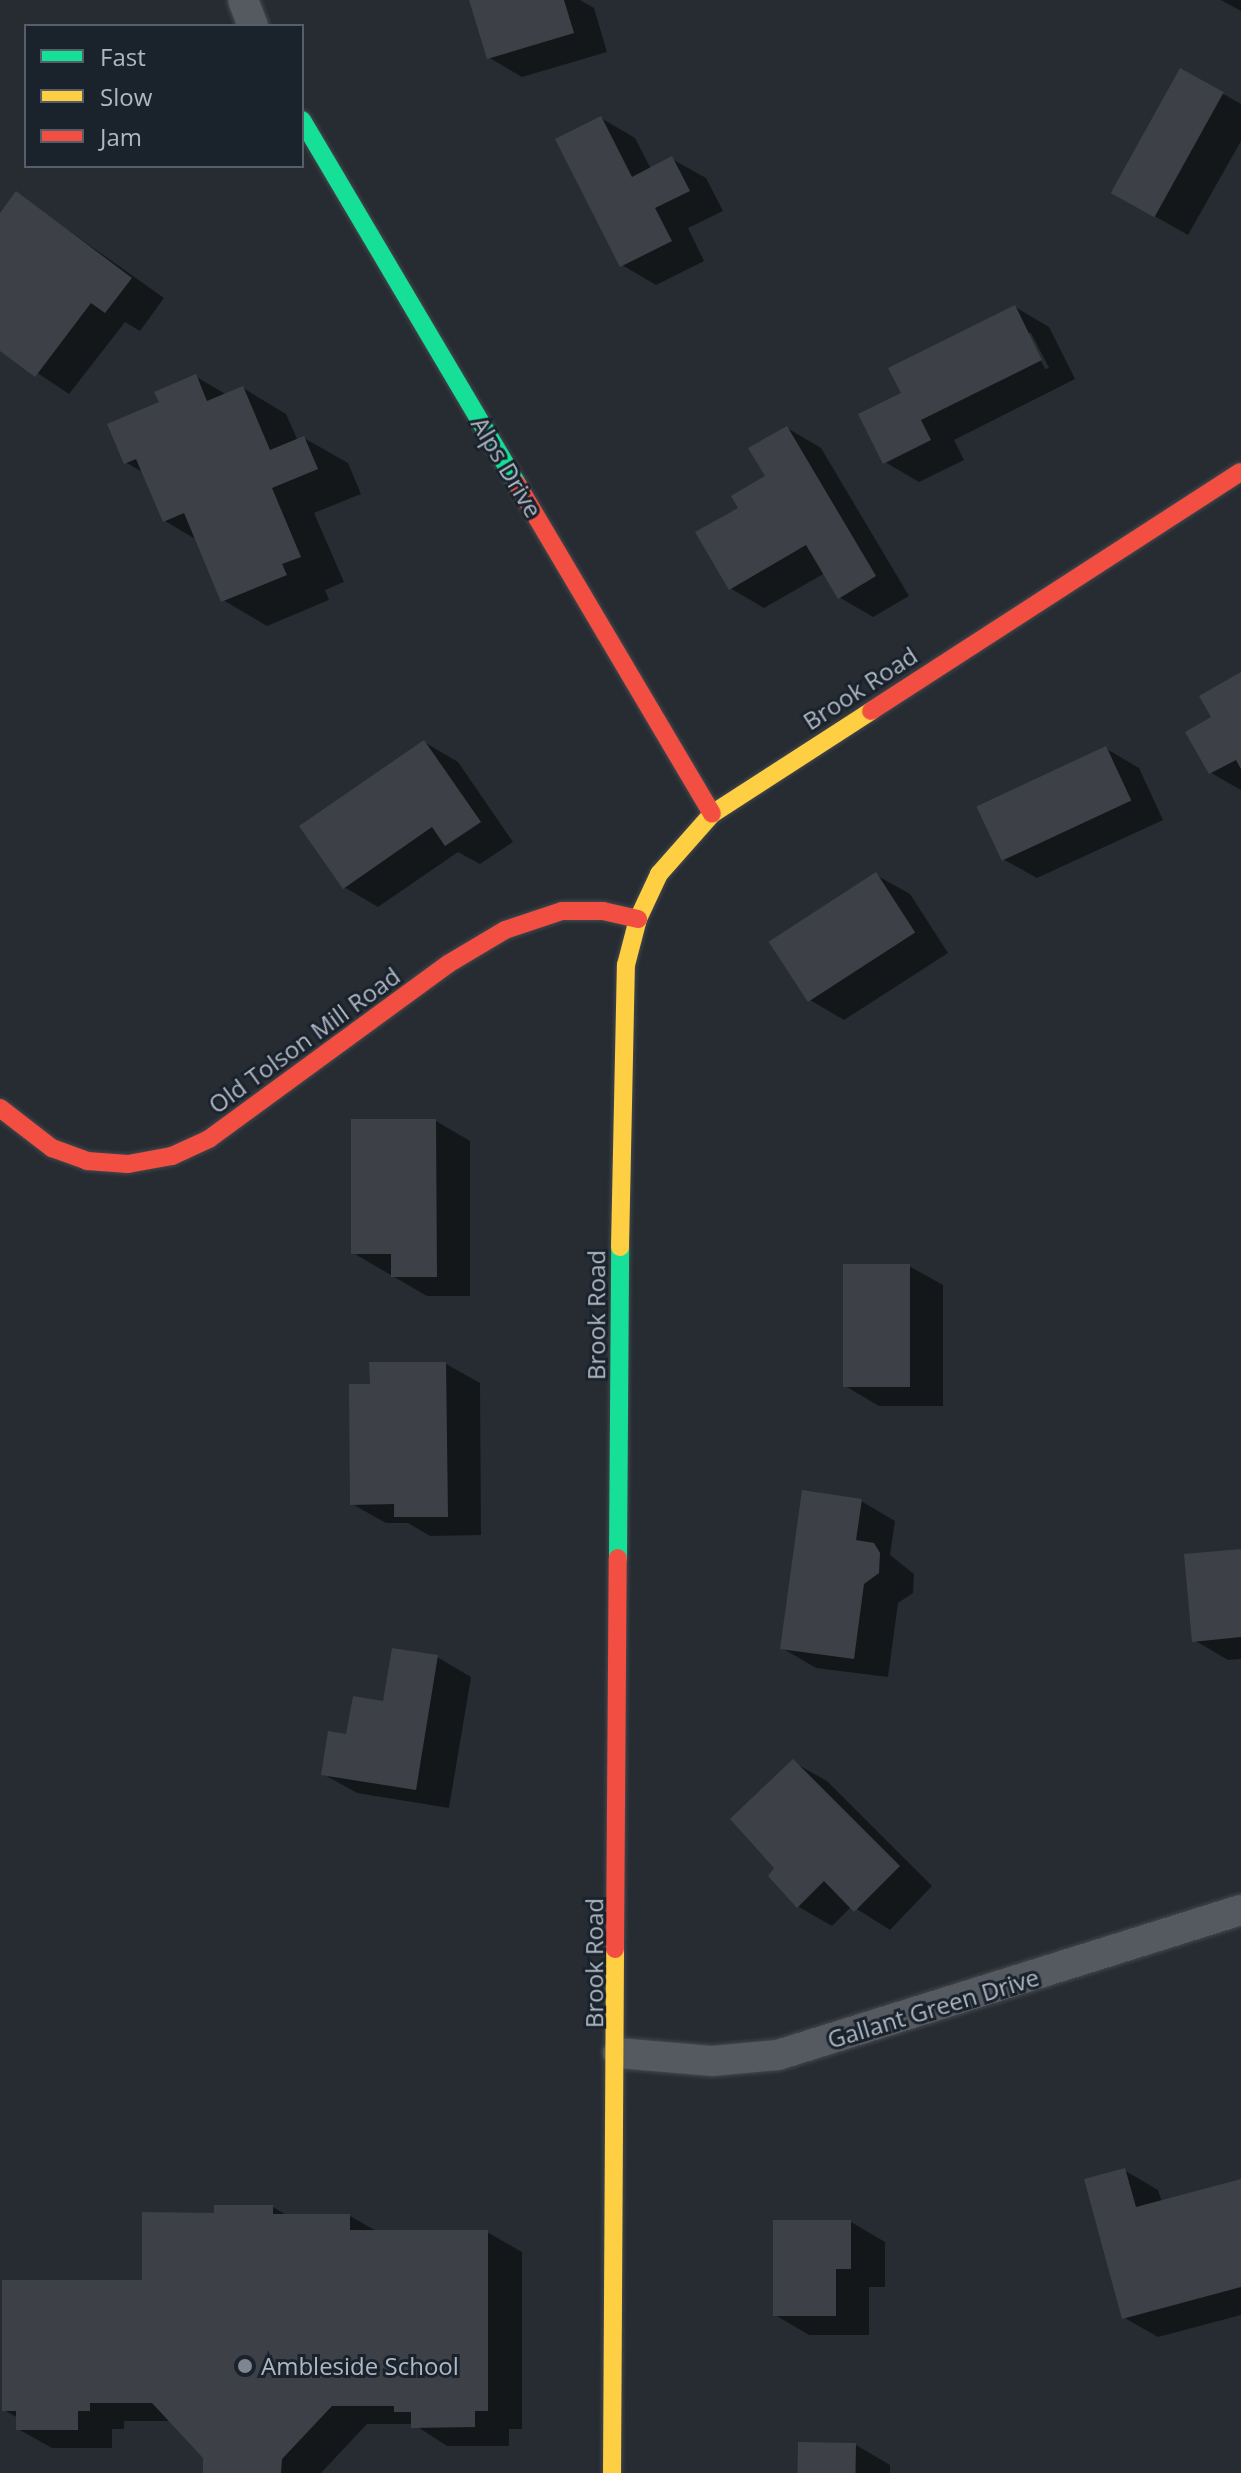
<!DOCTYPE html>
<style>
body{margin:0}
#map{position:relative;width:1241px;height:2473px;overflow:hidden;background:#262c32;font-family:"Open Sans",sans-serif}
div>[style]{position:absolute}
.shadow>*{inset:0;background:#0007}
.building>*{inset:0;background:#3d4147;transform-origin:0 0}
.roads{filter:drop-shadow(0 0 2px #44484d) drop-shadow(0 0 2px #44484d)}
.street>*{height:30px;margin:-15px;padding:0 15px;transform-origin:15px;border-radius:15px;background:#555960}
.fast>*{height:18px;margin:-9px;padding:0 9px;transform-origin:9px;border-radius:9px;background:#16e098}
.slow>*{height:18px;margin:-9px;padding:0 9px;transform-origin:9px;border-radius:9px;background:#ffcf43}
.jam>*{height:18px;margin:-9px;padding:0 9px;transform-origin:9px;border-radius:9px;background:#f24e42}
.dots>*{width:22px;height:22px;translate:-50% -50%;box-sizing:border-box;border:4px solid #1a222c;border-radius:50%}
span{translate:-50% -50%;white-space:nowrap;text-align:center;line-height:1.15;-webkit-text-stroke:6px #1a222c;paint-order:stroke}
.street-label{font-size:24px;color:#afb7c4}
.poi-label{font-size:24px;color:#afb7c4}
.left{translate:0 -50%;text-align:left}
.legend{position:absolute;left:24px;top:24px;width:280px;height:144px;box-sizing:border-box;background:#1a222c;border:2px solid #565e69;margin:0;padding:10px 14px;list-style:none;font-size:24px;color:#afb7c4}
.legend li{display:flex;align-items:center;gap:16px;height:40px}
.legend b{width:40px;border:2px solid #565e69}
</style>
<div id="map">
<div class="shadow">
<i style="clip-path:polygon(471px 0,580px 0,594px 8px,607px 52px,522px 77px,488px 57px)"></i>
<i style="clip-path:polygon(1221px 0,1241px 0,1241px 11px)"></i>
<i style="clip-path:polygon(1181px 70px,1241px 104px,1241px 141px,1188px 235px,1112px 192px)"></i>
<i style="clip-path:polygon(601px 118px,635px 138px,651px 169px,672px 159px,706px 178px,723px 211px,688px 228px,704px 261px,656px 285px,622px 265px)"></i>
<i style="clip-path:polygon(17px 194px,164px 298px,140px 331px,125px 322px,69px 394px,0 348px,0 216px)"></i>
<i style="clip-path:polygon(evenodd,1015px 307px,1049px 327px,1075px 379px,954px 440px,964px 460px,919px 482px,885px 462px,903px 394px,1015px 307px,1027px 333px,1031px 333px,1049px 368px,1045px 369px,1027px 333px)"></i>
<i style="clip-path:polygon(195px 376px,227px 395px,243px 388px,286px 414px,298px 441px,304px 438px,348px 463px,361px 494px,314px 513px,344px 582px,325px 590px,329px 600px,267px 626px,223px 600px,197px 540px,165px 521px,144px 473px,125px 462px,162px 403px)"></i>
<i style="clip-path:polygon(787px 428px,821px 448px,909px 596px,873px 617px,839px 597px,825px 573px,764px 608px,730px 588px,740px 508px,768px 477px)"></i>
<i style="clip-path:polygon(1241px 674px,1241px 790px,1211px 773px,1214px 718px)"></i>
<i style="clip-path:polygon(424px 742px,458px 762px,513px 842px,480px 864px,458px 852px,378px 907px,344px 887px)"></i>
<i style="clip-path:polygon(1105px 748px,1139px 768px,1163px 820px,1037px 878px,1003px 859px)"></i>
<i style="clip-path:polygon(876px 875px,910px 894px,948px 953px,844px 1020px,810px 1000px)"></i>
<i style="clip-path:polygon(436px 1121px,470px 1141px,470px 1296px,427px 1296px,353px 1253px)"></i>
<i style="clip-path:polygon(909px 1266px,943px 1285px,943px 1406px,879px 1406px,845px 1386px)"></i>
<i style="clip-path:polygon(446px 1364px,480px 1383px,481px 1535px,430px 1536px,408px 1523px,386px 1523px,352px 1504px,372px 1386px)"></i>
<i style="clip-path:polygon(861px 1501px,895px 1521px,890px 1555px,914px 1574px,913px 1593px,898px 1603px,888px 1677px,816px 1668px,782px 1648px)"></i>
<i style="clip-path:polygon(1241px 1551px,1241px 1659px,1228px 1660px,1194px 1640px)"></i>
<i style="clip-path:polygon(437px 1657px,471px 1677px,449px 1808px,357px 1793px,323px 1774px,348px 1736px)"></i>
<i style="clip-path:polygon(793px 1762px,827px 1781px,932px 1886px,890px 1930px,852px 1906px,832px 1926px,799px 1907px,770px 1876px,777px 1868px)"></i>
<i style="clip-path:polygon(1124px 2170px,1158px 2190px,1162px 2202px,1241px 2181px,1241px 2315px,1158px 2337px,1123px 2317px)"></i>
<i style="clip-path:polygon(273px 2207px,288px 2216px,350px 2216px,378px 2232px,487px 2232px,522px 2252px,522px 2429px,509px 2429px,509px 2446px,447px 2446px,413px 2424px,367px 2424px,321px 2473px,205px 2473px,205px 2457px,171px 2421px,124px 2421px,124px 2429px,112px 2429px,112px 2448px,52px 2448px,18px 2429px,18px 2418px,4px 2410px,216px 2215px)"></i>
<i style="clip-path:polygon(851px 2222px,885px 2242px,885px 2287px,869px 2287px,869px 2335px,809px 2335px,775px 2315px)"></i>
<i style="clip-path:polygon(856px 2445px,890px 2465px,890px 2473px,800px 2473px)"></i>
</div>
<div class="building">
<i style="clip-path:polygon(469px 0,564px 0,574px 33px,487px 59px)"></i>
<i style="left:1180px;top:68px;width:50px;height:143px;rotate:29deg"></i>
<i style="clip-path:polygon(601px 116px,632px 177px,672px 156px,690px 191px,655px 208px,672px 241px,620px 267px,555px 139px)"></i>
<i style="clip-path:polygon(16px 191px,132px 278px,105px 313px,91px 303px,35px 377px,0 351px,0 213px)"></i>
<i style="clip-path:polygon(1015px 305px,1042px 360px,921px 420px,931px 440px,883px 464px,858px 414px,901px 393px,888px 368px)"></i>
<i style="clip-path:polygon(196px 374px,207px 401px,243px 386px,270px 450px,304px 436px,318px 469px,272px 488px,301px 557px,282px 564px,287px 575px,221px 602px,184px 513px,163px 522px,136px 459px,124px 464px,107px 424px,159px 402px,154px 392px)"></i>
<i style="clip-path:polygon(787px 426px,876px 576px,838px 599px,806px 545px,729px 590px,695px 532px,738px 508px,731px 496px,765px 476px,748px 448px)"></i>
<i style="clip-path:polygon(1241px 672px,1241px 769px,1236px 760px,1209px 774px,1185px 732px,1211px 717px,1199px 696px)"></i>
<i style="clip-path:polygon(424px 740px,481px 822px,445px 846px,432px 827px,343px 889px,299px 826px)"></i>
<i style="left:1106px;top:746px;width:60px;height:143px;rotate:65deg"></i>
<i style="left:876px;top:872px;width:72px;height:128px;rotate:57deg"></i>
<i style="clip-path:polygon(351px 1119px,436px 1119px,437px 1277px,391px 1277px,391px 1254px,351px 1254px)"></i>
<i style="left:843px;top:1264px;width:67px;height:123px"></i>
<i style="clip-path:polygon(369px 1362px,446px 1362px,448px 1517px,394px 1517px,394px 1504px,350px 1505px,349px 1384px,370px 1384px)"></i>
<i style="clip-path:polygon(802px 1490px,862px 1499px,856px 1540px,874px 1543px,880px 1553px,879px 1573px,864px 1584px,854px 1659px,780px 1649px)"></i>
<i style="clip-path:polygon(1241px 1549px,1241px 1637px,1192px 1642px,1184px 1554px)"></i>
<i style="clip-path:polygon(392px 1648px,438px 1655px,416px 1790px,321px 1775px,328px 1731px,346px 1734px,353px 1696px,383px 1701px)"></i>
<i style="clip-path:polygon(793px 1759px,900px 1866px,854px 1912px,824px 1881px,797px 1908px,768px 1876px,774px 1868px,730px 1819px)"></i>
<i style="clip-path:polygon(1125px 2168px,1136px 2207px,1241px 2179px,1241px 2287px,1122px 2319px,1084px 2179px)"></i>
<i style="clip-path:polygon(214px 2205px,273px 2205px,273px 2214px,350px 2214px,350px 2230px,488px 2230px,488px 2411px,475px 2411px,475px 2427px,411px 2428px,411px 2412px,394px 2412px,394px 2406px,332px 2406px,282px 2459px,281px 2473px,203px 2473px,203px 2458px,152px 2403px,90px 2403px,90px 2411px,78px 2411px,78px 2430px,16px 2430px,16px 2411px,2px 2411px,2px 2280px,142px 2280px,142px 2212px,214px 2213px)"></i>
<i style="clip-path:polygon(773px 2220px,851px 2220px,851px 2269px,836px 2269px,836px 2316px,773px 2316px)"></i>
<i style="left:798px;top:2442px;width:58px;height:31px;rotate:1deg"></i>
</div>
<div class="roads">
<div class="street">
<i style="left:243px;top:0;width:28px;rotate:69deg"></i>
<i style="left:618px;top:2053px;width:94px;rotate:4.9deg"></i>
<i style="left:712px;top:2061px;width:66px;rotate:-5.2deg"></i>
<i style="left:778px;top:2055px;width:485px;rotate:-17.4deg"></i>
</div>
<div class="fast">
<i style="left:302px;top:120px;width:423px;rotate:59.4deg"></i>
<i style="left:618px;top:1558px;width:311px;rotate:-89.6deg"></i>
</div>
<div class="slow">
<i style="left:620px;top:1247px;width:282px;rotate:-88.8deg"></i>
<i style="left:626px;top:965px;width:48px;rotate:-75.4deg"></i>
<i style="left:638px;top:919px;width:50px;rotate:-65deg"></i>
<i style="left:659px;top:874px;width:80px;rotate:-48.5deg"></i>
<i style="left:712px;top:814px;width:189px;rotate:-32.9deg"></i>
<i style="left:612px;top:2473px;width:524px;rotate:-89.67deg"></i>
</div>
<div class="jam">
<i style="left:517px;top:484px;width:383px;rotate:59.4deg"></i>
<i style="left:871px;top:711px;width:440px;rotate:-32.9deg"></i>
<i style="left:0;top:1108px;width:66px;rotate:37.6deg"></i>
<i style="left:52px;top:1148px;width:37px;rotate:20deg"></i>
<i style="left:87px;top:1161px;width:41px;rotate:4.2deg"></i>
<i style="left:128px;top:1164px;width:45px;rotate:-10.3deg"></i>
<i style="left:172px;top:1156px;width:41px;rotate:-24.7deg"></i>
<i style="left:209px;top:1139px;width:296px;rotate:-36.2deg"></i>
<i style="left:448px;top:964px;width:66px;rotate:-30.8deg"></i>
<i style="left:505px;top:930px;width:60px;rotate:-18.4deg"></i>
<i style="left:562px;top:911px;width:41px"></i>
<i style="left:603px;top:911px;width:36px;rotate:13deg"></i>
<i style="left:615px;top:1949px;width:391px;rotate:-89.6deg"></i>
</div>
</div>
<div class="dots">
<i style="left:245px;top:2366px;background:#7f8691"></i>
</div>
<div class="street-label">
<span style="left:507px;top:467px;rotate:59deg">Alps Drive</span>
<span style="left:860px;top:688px;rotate:-33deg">Brook Road</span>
<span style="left:304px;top:1040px;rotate:-36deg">Old Tolson Mill Road</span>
<span style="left:596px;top:1315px;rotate:-90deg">Brook Road</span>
<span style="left:594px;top:1963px;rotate:-90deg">Brook Road</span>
<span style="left:933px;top:2008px;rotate:-17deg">Gallant Green Drive</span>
</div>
<div class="poi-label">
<span class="left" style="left:261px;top:2366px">Ambleside School</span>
</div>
<ul class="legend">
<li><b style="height:10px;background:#16e098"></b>Fast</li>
<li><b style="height:10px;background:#ffcf43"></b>Slow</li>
<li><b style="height:10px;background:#f24e42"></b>Jam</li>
</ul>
</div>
